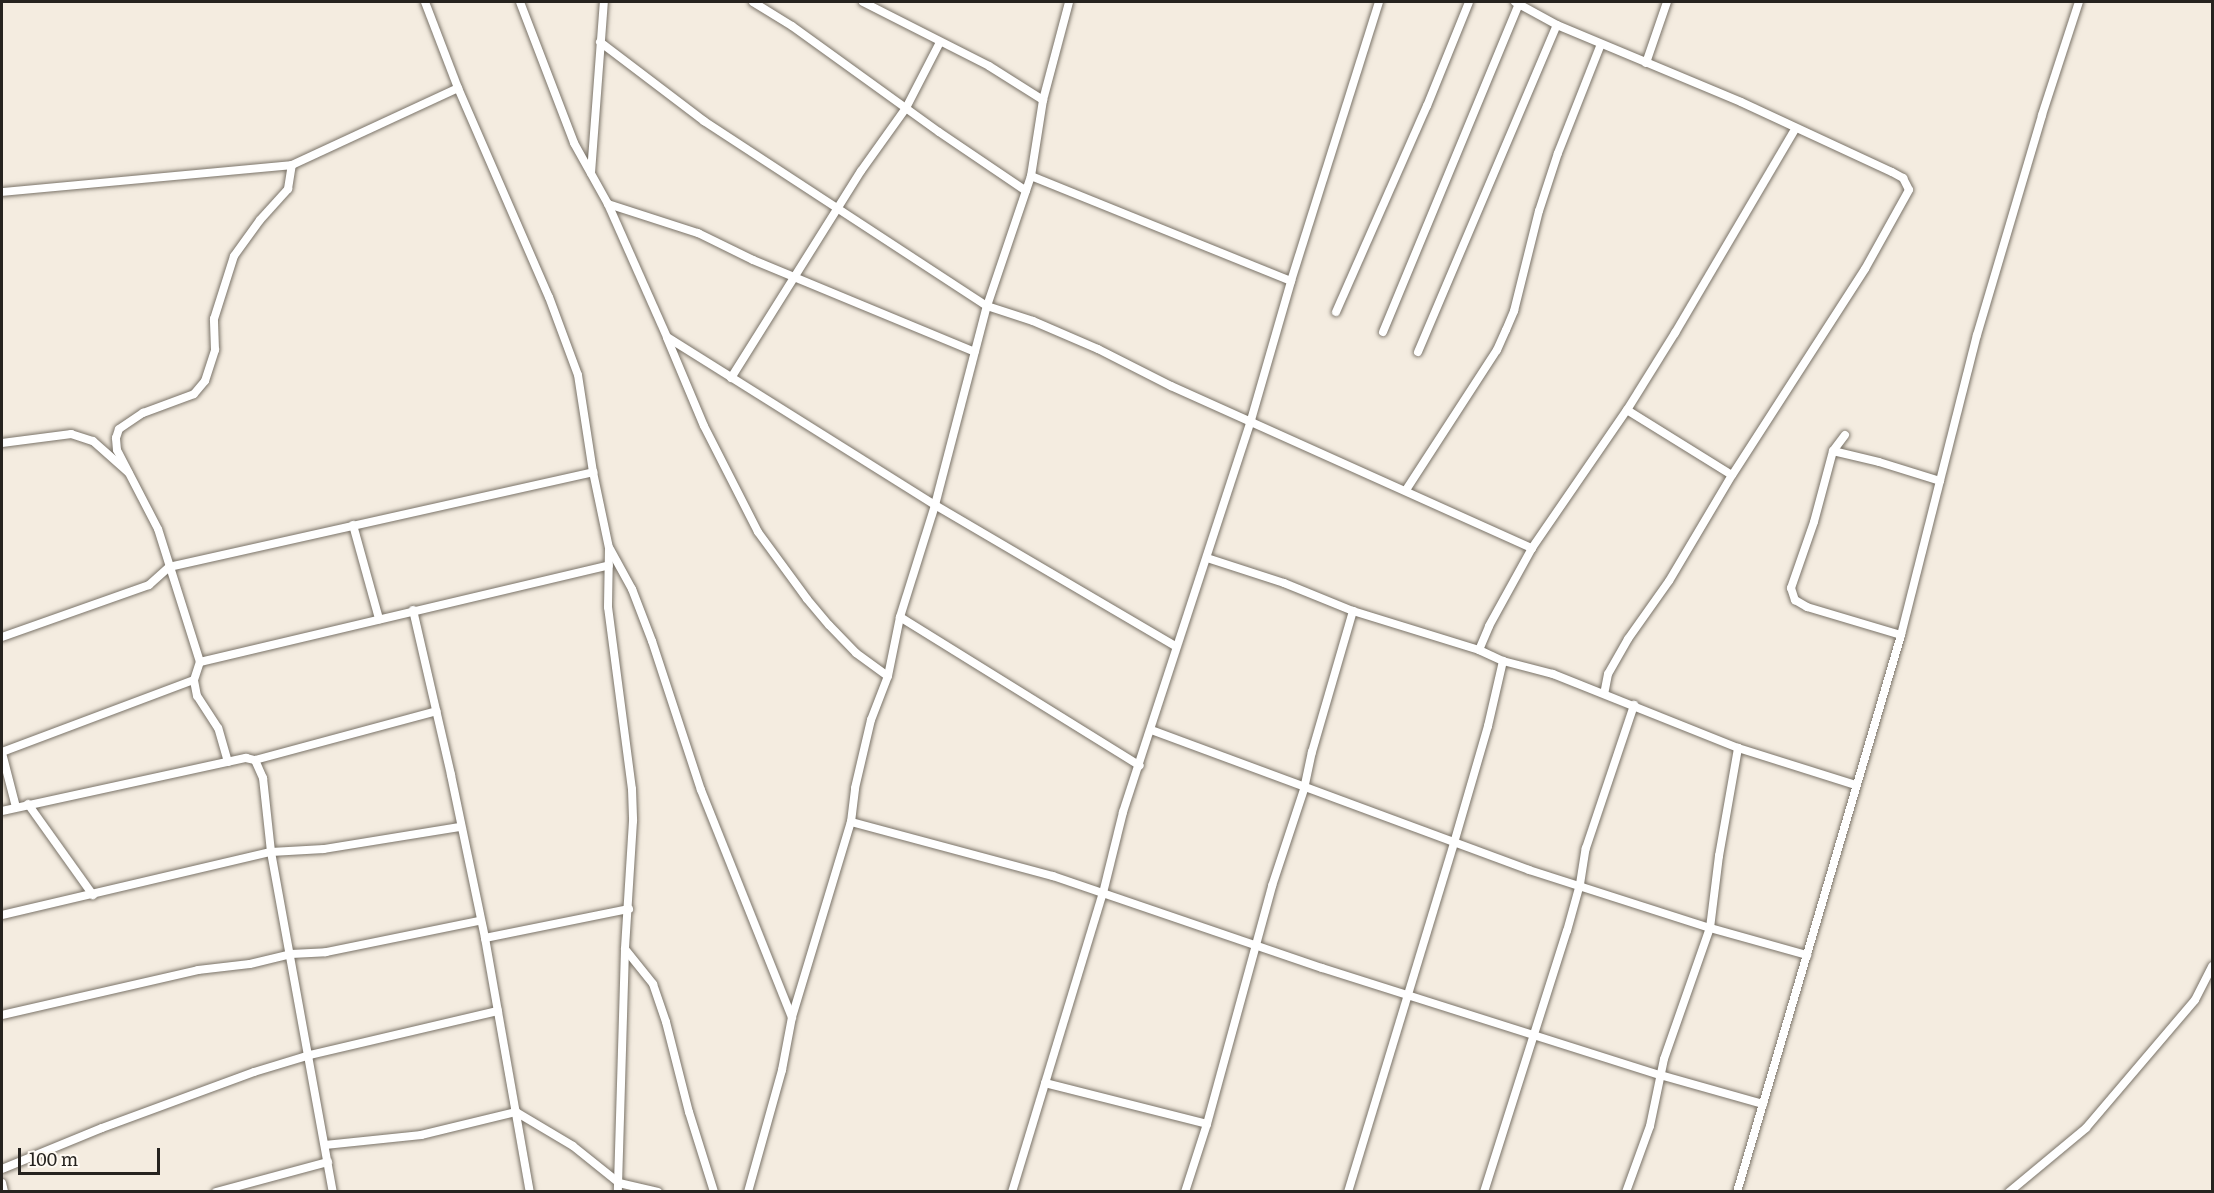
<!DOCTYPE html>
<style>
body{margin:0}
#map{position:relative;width:2214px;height:1193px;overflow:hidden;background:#f4ece0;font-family:Literata,serif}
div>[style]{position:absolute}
.roads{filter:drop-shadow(0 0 2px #7a7368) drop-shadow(0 0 2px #7a7368)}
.minor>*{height:8px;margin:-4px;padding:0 4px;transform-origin:4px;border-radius:4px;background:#fff}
span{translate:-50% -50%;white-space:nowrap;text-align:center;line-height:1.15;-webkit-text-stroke:4.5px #fffaf3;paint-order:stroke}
.frame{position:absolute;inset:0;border:3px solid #26231f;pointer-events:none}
.scale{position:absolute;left:18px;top:1148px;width:142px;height:27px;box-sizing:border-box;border:3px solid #26231f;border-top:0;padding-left:8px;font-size:18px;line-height:21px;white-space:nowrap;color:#26231f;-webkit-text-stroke:4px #fffaf3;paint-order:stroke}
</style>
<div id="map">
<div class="roads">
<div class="minor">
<i style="left:425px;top:2px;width:92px;rotate:69deg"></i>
<i style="left:458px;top:88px;width:228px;rotate:66.5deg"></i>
<i style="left:549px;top:297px;width:83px;rotate:69.6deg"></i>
<i style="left:578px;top:375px;width:98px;rotate:81.2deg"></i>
<i style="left:593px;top:472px;width:78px;rotate:78.1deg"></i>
<i style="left:609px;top:548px;width:59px;rotate:91deg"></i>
<i style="left:608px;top:607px;width:184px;rotate:82.5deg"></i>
<i style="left:632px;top:789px;width:32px;rotate:88deg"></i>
<i style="left:633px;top:821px;width:128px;rotate:93.6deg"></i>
<i style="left:625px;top:949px;width:243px;rotate:91.7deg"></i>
<i style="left:520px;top:2px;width:151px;rotate:69deg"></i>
<i style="left:574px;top:143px;width:70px;rotate:60.9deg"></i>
<i style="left:608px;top:204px;width:145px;rotate:66.1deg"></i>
<i style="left:667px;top:337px;width:316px;rotate:32.1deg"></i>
<i style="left:935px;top:505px;width:278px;rotate:30.4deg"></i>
<i style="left:753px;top:2px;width:46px;rotate:31.6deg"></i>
<i style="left:792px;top:26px;width:181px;rotate:35.8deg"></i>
<i style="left:939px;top:132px;width:105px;rotate:34.1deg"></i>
<i style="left:863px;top:2px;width:141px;rotate:26.9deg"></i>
<i style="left:989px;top:66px;width:64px;rotate:32.2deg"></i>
<i style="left:1515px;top:2px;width:48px;rotate:28.7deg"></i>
<i style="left:1557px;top:25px;width:199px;rotate:22.7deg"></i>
<i style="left:1741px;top:102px;width:166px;rotate:24.9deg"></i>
<i style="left:1892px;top:172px;width:13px;rotate:29deg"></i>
<i style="left:1903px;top:178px;width:13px;rotate:63deg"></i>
<i style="left:1909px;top:190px;width:90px;rotate:119.1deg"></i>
<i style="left:1865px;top:269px;width:245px;rotate:122.8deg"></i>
<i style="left:1732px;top:475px;width:123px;rotate:120.7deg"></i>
<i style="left:1669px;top:581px;width:71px;rotate:125.3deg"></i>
<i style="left:1628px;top:639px;width:40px;rotate:119.7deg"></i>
<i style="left:1608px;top:674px;width:20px;rotate:101deg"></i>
<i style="left:600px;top:42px;width:131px;rotate:37.2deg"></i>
<i style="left:704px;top:121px;width:338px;rotate:33.2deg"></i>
<i style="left:987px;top:306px;width:48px;rotate:18.1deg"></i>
<i style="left:1033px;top:321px;width:71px;rotate:23.3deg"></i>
<i style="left:1098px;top:349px;width:82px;rotate:26.9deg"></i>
<i style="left:1171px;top:386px;width:396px;rotate:24.2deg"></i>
<i style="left:1646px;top:63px;width:65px;rotate:-71deg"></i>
<i style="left:591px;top:173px;width:171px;rotate:-85.7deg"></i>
<i style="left:1031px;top:176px;width:280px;rotate:22deg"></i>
<i style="left:2px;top:192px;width:291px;rotate:-5.3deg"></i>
<i style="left:292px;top:165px;width:183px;rotate:-24.9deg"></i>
<i style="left:608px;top:204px;width:95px;rotate:17.9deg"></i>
<i style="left:698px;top:233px;width:61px;rotate:26.1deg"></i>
<i style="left:753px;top:260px;width:240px;rotate:22.5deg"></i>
<i style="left:1336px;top:312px;width:225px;rotate:-66.2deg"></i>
<i style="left:1427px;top:106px;width:112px;rotate:-68deg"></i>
<i style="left:1383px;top:332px;width:356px;rotate:-67.5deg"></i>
<i style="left:667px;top:338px;width:95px;rotate:67.2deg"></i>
<i style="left:704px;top:426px;width:119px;rotate:63deg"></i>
<i style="left:758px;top:532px;width:83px;rotate:53.8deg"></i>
<i style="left:807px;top:599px;width:34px;rotate:50deg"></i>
<i style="left:829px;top:625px;width:39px;rotate:46deg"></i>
<i style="left:856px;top:653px;width:39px;rotate:36deg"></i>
<i style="left:1418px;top:352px;width:355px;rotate:-67deg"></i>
<i style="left:731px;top:378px;width:244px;rotate:-57.9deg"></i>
<i style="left:861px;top:171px;width:77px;rotate:-54.5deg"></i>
<i style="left:906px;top:108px;width:74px;rotate:-62.7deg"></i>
<i style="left:1627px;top:410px;width:123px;rotate:31.8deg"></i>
<i style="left:1845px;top:435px;width:20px;rotate:127deg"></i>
<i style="left:1833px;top:451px;width:73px;rotate:105deg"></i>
<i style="left:1814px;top:522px;width:70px;rotate:109.2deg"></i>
<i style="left:1791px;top:588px;width:13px;rotate:72deg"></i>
<i style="left:1795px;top:600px;width:14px;rotate:30deg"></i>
<i style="left:1807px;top:607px;width:98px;rotate:16.6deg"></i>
<i style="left:2px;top:443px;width:70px;rotate:-7.4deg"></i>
<i style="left:71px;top:434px;width:23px;rotate:18deg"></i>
<i style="left:93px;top:441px;width:47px;rotate:41.5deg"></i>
<i style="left:1833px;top:451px;width:47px;rotate:13.4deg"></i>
<i style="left:1879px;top:462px;width:64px;rotate:17.3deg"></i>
<i style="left:1406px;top:490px;width:167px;rotate:-57deg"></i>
<i style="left:1497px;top:350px;width:22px;rotate:-66deg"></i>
<i style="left:1506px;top:330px;width:21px;rotate:-67deg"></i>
<i style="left:1514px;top:311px;width:103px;rotate:-76deg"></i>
<i style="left:1539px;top:211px;width:61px;rotate:-71.9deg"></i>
<i style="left:1558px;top:153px;width:117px;rotate:-68.5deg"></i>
<i style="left:353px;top:525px;width:98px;rotate:74.5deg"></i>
<i style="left:610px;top:549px;width:46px;rotate:61.2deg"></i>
<i style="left:632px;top:589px;width:56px;rotate:69deg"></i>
<i style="left:652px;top:641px;width:157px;rotate:71.8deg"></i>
<i style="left:701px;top:790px;width:245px;rotate:68.2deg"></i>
<i style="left:1207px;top:558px;width:81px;rotate:18deg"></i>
<i style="left:1284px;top:583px;width:74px;rotate:22.1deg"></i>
<i style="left:1353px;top:611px;width:132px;rotate:17.2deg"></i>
<i style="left:1479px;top:650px;width:26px;rotate:25deg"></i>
<i style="left:1503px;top:661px;width:52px;rotate:14.6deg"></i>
<i style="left:1553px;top:674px;width:199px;rotate:21.8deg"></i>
<i style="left:1738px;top:748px;width:123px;rotate:17.5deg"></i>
<i style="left:413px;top:610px;width:169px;rotate:77deg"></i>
<i style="left:451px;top:775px;width:167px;rotate:78.2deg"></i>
<i style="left:485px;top:938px;width:258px;rotate:80deg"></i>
<i style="left:900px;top:617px;width:282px;rotate:31.8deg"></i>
<i style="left:2px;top:637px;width:156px;rotate:-19.5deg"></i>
<i style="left:149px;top:585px;width:27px;rotate:-42deg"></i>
<i style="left:169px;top:567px;width:435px;rotate:-12.6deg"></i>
<i style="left:1479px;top:650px;width:26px;rotate:-67deg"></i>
<i style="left:1489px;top:626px;width:89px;rotate:-61.1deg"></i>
<i style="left:1532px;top:548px;width:168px;rotate:-55.5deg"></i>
<i style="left:1627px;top:410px;width:91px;rotate:-58.1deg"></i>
<i style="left:1675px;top:333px;width:237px;rotate:-59.5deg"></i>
<i style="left:200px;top:662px;width:420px;rotate:-13.3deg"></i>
<i style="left:1151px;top:730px;width:403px;rotate:20.3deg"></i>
<i style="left:1529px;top:870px;width:190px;rotate:17.8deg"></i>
<i style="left:1710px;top:928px;width:101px;rotate:15.6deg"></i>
<i style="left:2px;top:752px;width:205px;rotate:-20.6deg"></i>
<i style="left:2px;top:753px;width:56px;rotate:75.5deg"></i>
<i style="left:255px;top:760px;width:188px;rotate:-15.1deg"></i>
<i style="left:228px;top:762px;width:35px;rotate:-106deg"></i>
<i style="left:218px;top:728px;width:38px;rotate:-123deg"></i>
<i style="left:197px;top:696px;width:16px;rotate:-101deg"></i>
<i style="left:194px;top:680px;width:19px;rotate:-72deg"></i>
<i style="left:200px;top:662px;width:139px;rotate:-107.5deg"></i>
<i style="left:158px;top:529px;width:89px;rotate:-117.4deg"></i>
<i style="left:117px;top:450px;width:12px;rotate:-95deg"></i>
<i style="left:116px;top:438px;width:9px;rotate:-72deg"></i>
<i style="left:119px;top:429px;width:29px;rotate:-34deg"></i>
<i style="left:143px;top:413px;width:54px;rotate:-20.4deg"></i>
<i style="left:194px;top:394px;width:17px;rotate:-50deg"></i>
<i style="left:205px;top:381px;width:33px;rotate:-72deg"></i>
<i style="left:215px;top:350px;width:31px;rotate:-92deg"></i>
<i style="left:214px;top:319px;width:66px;rotate:-72.4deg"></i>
<i style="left:234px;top:256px;width:44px;rotate:-54.2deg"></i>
<i style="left:260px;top:220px;width:42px;rotate:-47.9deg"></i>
<i style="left:288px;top:189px;width:24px;rotate:-81deg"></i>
<i style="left:28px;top:804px;width:112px;rotate:54.5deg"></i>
<i style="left:2px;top:811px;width:250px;rotate:-12.3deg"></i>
<i style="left:246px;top:758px;width:9px;rotate:13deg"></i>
<i style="left:255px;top:760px;width:20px;rotate:66deg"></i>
<i style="left:263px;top:778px;width:74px;rotate:83.8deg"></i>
<i style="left:271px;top:852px;width:346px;rotate:79.7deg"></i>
<i style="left:851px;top:822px;width:209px;rotate:15deg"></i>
<i style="left:1053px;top:876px;width:284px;rotate:18.9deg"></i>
<i style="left:1322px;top:968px;width:355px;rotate:17.6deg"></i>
<i style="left:1660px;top:1075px;width:107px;rotate:15.7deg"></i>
<i style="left:2px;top:915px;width:276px;rotate:-13.2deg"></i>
<i style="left:271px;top:852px;width:53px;rotate:-3.2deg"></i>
<i style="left:324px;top:849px;width:138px;rotate:-9.2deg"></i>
<i style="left:485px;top:938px;width:147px;rotate:-11.4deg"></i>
<i style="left:625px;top:949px;width:45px;rotate:51.3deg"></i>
<i style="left:653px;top:984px;width:40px;rotate:71.1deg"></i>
<i style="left:666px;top:1022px;width:93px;rotate:75.7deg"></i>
<i style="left:689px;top:1112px;width:84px;rotate:72.6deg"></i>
<i style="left:2px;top:1015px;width:201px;rotate:-12.9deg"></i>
<i style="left:198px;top:970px;width:52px;rotate:-6.6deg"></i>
<i style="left:250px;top:964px;width:42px;rotate:-13.7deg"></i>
<i style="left:291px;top:954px;width:35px;rotate:-3deg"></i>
<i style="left:326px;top:952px;width:156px;rotate:-11.5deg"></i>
<i style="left:1045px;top:1083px;width:167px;rotate:14.2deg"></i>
<i style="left:325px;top:1145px;width:97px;rotate:-5.9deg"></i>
<i style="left:421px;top:1135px;width:98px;rotate:-13.6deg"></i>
<i style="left:516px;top:1112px;width:66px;rotate:30.8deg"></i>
<i style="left:573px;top:1146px;width:59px;rotate:38.8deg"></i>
<i style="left:619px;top:1183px;width:40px;rotate:13deg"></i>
<i style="left:2px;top:1169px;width:108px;rotate:-22.3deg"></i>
<i style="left:102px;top:1128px;width:162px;rotate:-20.2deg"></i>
<i style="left:254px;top:1072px;width:59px;rotate:-16.9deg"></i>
<i style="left:310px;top:1055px;width:193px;rotate:-13.2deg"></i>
<i style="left:2px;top:1183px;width:9px;rotate:77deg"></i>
<i style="left:216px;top:1192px;width:116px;rotate:-15deg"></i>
<i style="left:748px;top:1192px;width:127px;rotate:-74.4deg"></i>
<i style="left:782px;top:1070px;width:54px;rotate:-79.3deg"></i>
<i style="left:792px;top:1017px;width:204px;rotate:-73.2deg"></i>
<i style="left:851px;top:822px;width:34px;rotate:-83deg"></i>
<i style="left:855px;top:788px;width:70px;rotate:-76.8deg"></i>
<i style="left:871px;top:720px;width:47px;rotate:-68.9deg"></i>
<i style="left:888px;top:676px;width:60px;rotate:-78.5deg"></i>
<i style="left:900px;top:617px;width:117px;rotate:-72.6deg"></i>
<i style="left:935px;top:505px;width:206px;rotate:-75.4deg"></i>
<i style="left:987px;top:306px;width:137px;rotate:-71.3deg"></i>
<i style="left:1031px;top:176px;width:77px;rotate:-81deg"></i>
<i style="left:1043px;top:100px;width:101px;rotate:-75.1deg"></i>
<i style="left:1012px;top:1192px;width:313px;rotate:-73.1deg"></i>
<i style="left:1103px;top:893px;width:83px;rotate:-76.1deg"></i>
<i style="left:1123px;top:812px;width:412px;rotate:-71.9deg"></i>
<i style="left:1251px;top:420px;width:145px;rotate:-73.9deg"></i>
<i style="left:1291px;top:281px;width:293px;rotate:-72.5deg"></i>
<i style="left:1185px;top:1192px;width:71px;rotate:-72.1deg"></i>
<i style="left:1207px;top:1124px;width:247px;rotate:-74.7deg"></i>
<i style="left:1272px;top:886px;width:102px;rotate:-71.7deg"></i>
<i style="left:1304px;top:789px;width:38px;rotate:-78deg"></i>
<i style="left:1312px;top:752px;width:147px;rotate:-73.8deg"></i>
<i style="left:1348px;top:1192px;width:365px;rotate:-73.1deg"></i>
<i style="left:1454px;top:843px;width:122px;rotate:-73.8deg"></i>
<i style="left:1488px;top:726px;width:67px;rotate:-77deg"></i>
<i style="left:1484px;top:1192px;width:274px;rotate:-72.4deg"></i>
<i style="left:1567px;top:931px;width:49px;rotate:-74.5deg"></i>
<i style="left:1580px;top:884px;width:36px;rotate:-81deg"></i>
<i style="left:1586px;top:848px;width:151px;rotate:-71.4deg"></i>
<i style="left:1626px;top:1192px;width:70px;rotate:-70deg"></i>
<i style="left:1650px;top:1126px;width:68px;rotate:-78.2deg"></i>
<i style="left:1664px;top:1059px;width:139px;rotate:-70.7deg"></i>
<i style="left:1710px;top:928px;width:73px;rotate:-82.9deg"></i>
<i style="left:1719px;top:856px;width:110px;rotate:-80deg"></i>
<i style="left:1737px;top:1192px;width:581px;rotate:-73.59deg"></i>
<i style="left:1901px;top:635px;width:309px;rotate:-75.8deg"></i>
<i style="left:1977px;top:335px;width:229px;rotate:-73.5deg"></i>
<i style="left:2042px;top:115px;width:119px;rotate:-71.9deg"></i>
<i style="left:2009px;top:1192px;width:100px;rotate:-39.7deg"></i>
<i style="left:2086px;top:1128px;width:168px;rotate:-49.6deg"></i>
<i style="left:2195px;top:1000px;width:38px;rotate:-63deg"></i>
</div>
</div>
<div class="frame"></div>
<div class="scale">100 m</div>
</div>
